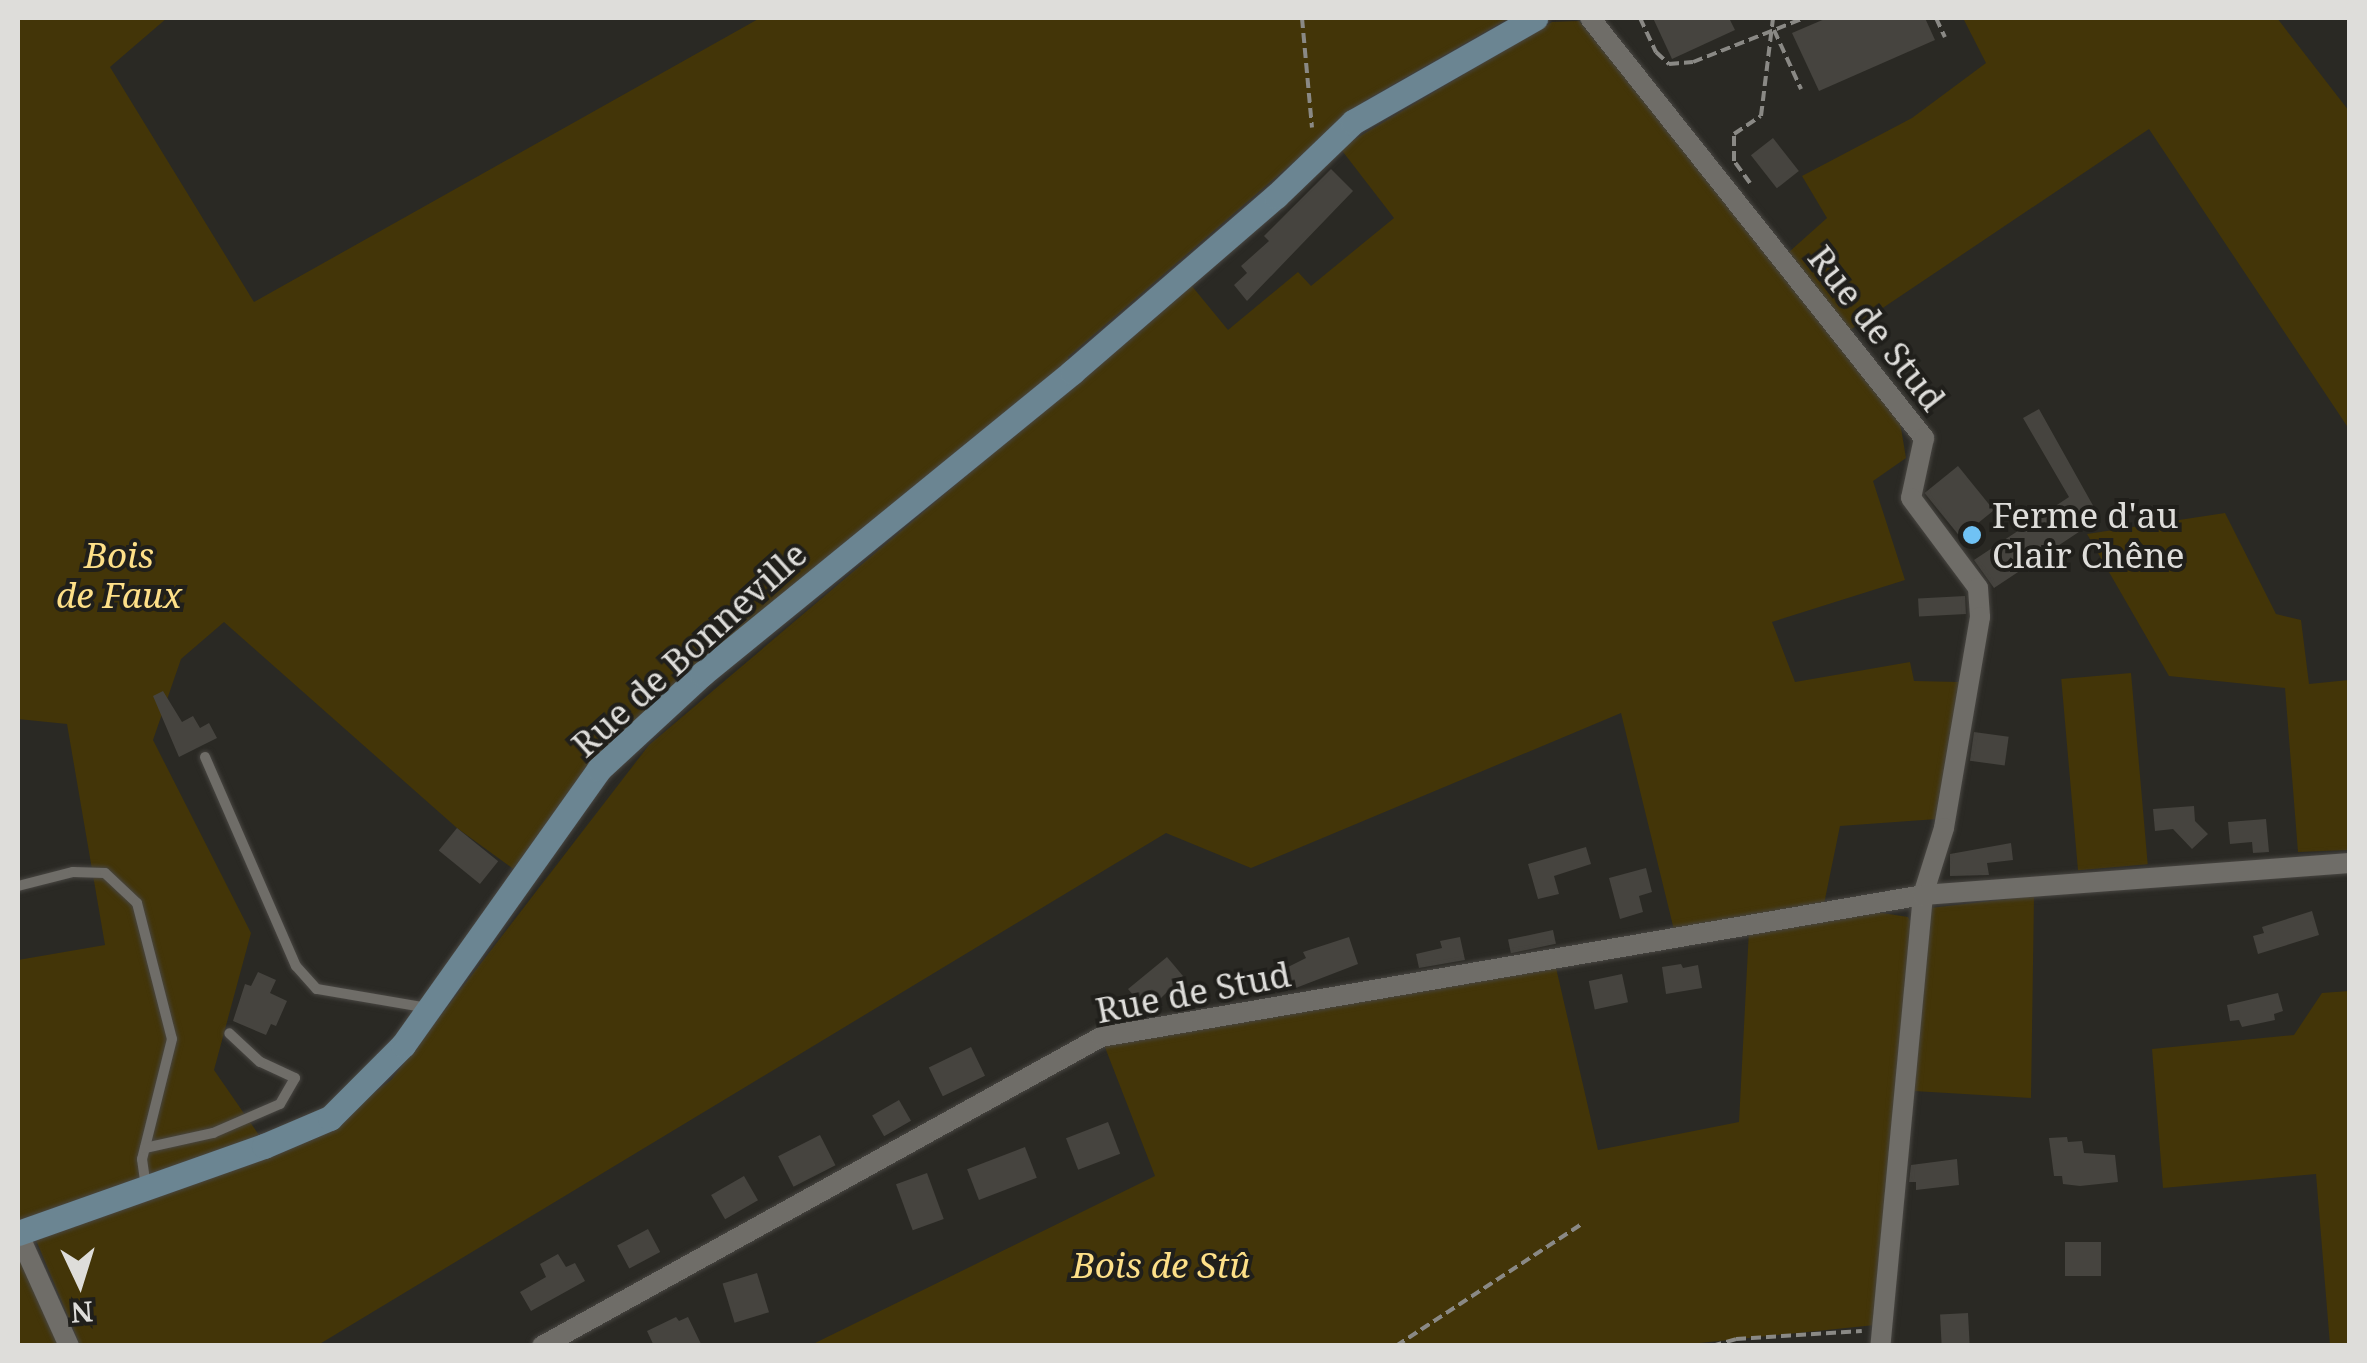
<!DOCTYPE html>
<meta charset="utf-8">
<style>
body{margin:0}
#map{position:relative;width:2367px;height:1363px;overflow:hidden;background:#2a2924;font-family:"Noto Serif",serif}
div>[style]{position:absolute}
.green>*{inset:0;background:#433508;transform-origin:0 0}
.building>*{inset:0;background:#46443f;transform-origin:0 0}
.path>*{height:4px;margin-top:-2px;transform-origin:0;background:repeating-linear-gradient(90deg,#8a8985 0 10px,transparent 0 15px)}
.roads{filter:drop-shadow(0 0 2px #484642) drop-shadow(0 0 2px #484642)}
.lane>*{height:10px;margin:-5px;padding:0 5px;transform-origin:5px;border-radius:5px;background:#6f6d68}
.street>*{height:20px;margin:-10px;padding:0 10px;transform-origin:10px;border-radius:10px;background:#6f6d68}
.secondary>*{height:25px;margin:-12.5px;padding:0 12.5px;transform-origin:12.5px;border-radius:12.5px;background:#6b8592}
.dots>*{width:28px;height:28px;translate:-50% -50%;box-sizing:border-box;border:5px solid #201f1b;border-radius:50%}
span{translate:-50% -50%;white-space:nowrap;text-align:center;line-height:1.15;-webkit-text-stroke:8px #201f1b;paint-order:stroke}
.street-label{font-size:35px;color:#deddda}
.poi-label{font-size:35px;color:#deddda}
.left{translate:0 -50%;text-align:left}
.park-label{font-size:35px;color:#fee088;font-style:italic}
.frame{position:absolute;inset:0;border:20px solid #deddda;pointer-events:none}
.north{position:absolute;left:30px;top:1233px;width:100px;height:100px;-webkit-text-stroke:8px #201f1b;paint-order:stroke;rotate:176deg;font-size:28px;font-weight:700;line-height:40px;text-align:center;color:#deddda}
.north::after{content:'';display:block;margin:auto;width:35px;height:45px;background:#deddda;clip-path:polygon(50% 0,100% 100%,50% 72%,0 100%)}
</style>
<div id="map">
<div class="green">
<i style="clip-path:polygon(18px 18px,167px 18px,110px 67px,254px 302px,760px 18px,1509px 18px,1364px 101px,1068px 357px,1072px 372px,599px 769px,523px 876px,457px 828px,224px 622px,181px 659px,153px 740px,251px 933px,214px 1070px,261px 1138px,18px 1233px,62px 1346px,18px 1345px,18px 960px,105px 945px,67px 724px,18px 719px)"></i>
<i style="clip-path:polygon(1963px 18px,2277px 18px,2349px 111px,2349px 429px,2149px 129px,1850px 330px,1789px 252px,1827px 218px,1802px 176px,1912px 118px,1986px 63px)"></i>
<i style="clip-path:polygon(1579px 21px,1835px 333px,1900px 422px,1906px 458px,1873px 481px,1905px 580px,1772px 622px,1795px 682px,1910px 662px,1914px 681px,1959px 682px,1937px 819px,1840px 826px,1824px 904px,1674px 930px,1621px 713px,1251px 868px,1166px 833px,318px 1345px,80px 1345px,36px 1240px,315px 1138px,391px 1080px,649px 745px,1191px 285px,1228px 330px,1298px 272px,1311px 286px,1394px 218px,1340px 148px,1552px 22px)"></i>
<i style="clip-path:polygon(2225px 513px,2276px 614px,2301px 620px,2309px 684px,2349px 680px,2349px 850px,2298px 852px,2285px 688px,2169px 676px,2087px 534px)"></i>
<i style="left:2131px;top:673px;width:192px;height:70px;rotate:85deg"></i>
<i style="clip-path:polygon(2034px 896px,2031px 1098px,1914px 1091px,1930px 908px)"></i>
<i style="clip-path:polygon(1876px 912px,1908px 917px,1918px 935px,1875px 1325px,1670px 1346px,809px 1346px,1155px 1176px,1101px 1037px,1554px 959px,1598px 1150px,1739px 1122px,1749px 930px)"></i>
<i style="clip-path:polygon(2349px 991px,2349px 1345px,2330px 1345px,2316px 1174px,2163px 1188px,2152px 1049px,2294px 1035px,2322px 993px)"></i>
</div>
<div class="building">
<i style="clip-path:polygon(1653px 18px,1729px 18px,1735px 30px,1672px 59px)"></i>
<i style="clip-path:polygon(1827px 18px,1925px 18px,1935px 40px,1819px 91px,1792px 33px)"></i>
<i style="left:1773px;top:138px;width:42px;height:28px;rotate:52deg"></i>
<i style="clip-path:polygon(1331px 169px,1353px 191px,1247px 301px,1234px 285px,1247px 273px,1241px 266px,1269px 241px,1264px 236px)"></i>
<i style="clip-path:polygon(2039px 409px,2100px 518px,1994px 588px,1974px 560px,2069px 497px,2023px 418px)"></i>
<i style="left:1958px;top:466px;width:57px;height:43px;rotate:51deg"></i>
<i style="left:1965px;top:596px;width:18px;height:47px;rotate:87deg"></i>
<i style="clip-path:polygon(163px 691px,182px 722px,193px 716px,200px 728px,209px 723px,217px 738px,179px 757px,153px 696px)"></i>
<i style="left:1974px;top:732px;width:35px;height:29px;rotate:8deg"></i>
<i style="clip-path:polygon(2194px 806px,2195px 821px,2208px 834px,2192px 849px,2173px 829px,2155px 831px,2153px 809px)"></i>
<i style="clip-path:polygon(2266px 819px,2269px 852px,2253px 853px,2252px 842px,2230px 844px,2228px 822px)"></i>
<i style="left:457px;top:828px;width:53px;height:29px;rotate:39deg"></i>
<i style="clip-path:polygon(2011px 843px,2013px 860px,1987px 863px,1989px 875px,1950px 876px,1950px 854px)"></i>
<i style="clip-path:polygon(1586px 847px,1591px 864px,1554px 876px,1559px 894px,1538px 899px,1528px 864px)"></i>
<i style="clip-path:polygon(1646px 868px,1652px 892px,1639px 896px,1643px 912px,1620px 919px,1609px 878px)"></i>
<i style="clip-path:polygon(2312px 911px,2319px 935px,2258px 954px,2253px 936px,2264px 933px,2262px 927px)"></i>
<i style="left:1553px;top:930px;width:14px;height:46px;rotate:78deg"></i>
<i style="clip-path:polygon(1349px 937px,1358px 964px,1288px 991px,1280px 971px,1306px 958px,1303px 952px)"></i>
<i style="clip-path:polygon(1460px 937px,1465px 960px,1419px 968px,1416px 954px,1442px 948px,1440px 941px)"></i>
<i style="clip-path:polygon(1167px 957px,1183px 976px,1154px 1005px,1144px 1008px,1128px 989px)"></i>
<i style="clip-path:polygon(1681px 964px,1683px 968px,1698px 965px,1702px 988px,1666px 994px,1662px 967px)"></i>
<i style="clip-path:polygon(258px 972px,276px 980px,270px 993px,287px 1001px,276px 1026px,271px 1024px,266px 1035px,233px 1021px,245px 984px,251px 986px)"></i>
<i style="left:1622px;top:974px;width:29px;height:34px;rotate:78deg"></i>
<i style="clip-path:polygon(2278px 993px,2283px 1011px,2274px 1014px,2275px 1020px,2242px 1027px,2239px 1020px,2230px 1021px,2227px 1005px)"></i>
<i style="left:971px;top:1047px;width:32px;height:47px;rotate:64deg"></i>
<i style="left:899px;top:1100px;width:24px;height:31px;rotate:60deg"></i>
<i style="left:1108px;top:1122px;width:34px;height:45px;rotate:69deg"></i>
<i style="left:820px;top:1135px;width:34px;height:47px;rotate:63deg"></i>
<i style="clip-path:polygon(2067px 1137px,2068px 1142px,2082px 1141px,2084px 1153px,2115px 1155px,2118px 1182px,2080px 1186px,2063px 1184px,2062px 1176px,2054px 1176px,2049px 1138px)"></i>
<i style="left:1025px;top:1147px;width:33px;height:62px;rotate:69deg"></i>
<i style="clip-path:polygon(1957px 1159px,1959px 1185px,1916px 1190px,1916px 1182px,1909px 1182px,1911px 1165px)"></i>
<i style="left:927px;top:1173px;width:49px;height:33px;rotate:70deg"></i>
<i style="left:744px;top:1176px;width:28px;height:38px;rotate:60deg"></i>
<i style="left:648px;top:1229px;width:26px;height:35px;rotate:62deg"></i>
<i style="left:2065px;top:1242px;width:36px;height:34px"></i>
<i style="clip-path:polygon(558px 1254px,566px 1267px,575px 1263px,585px 1281px,531px 1311px,520px 1292px,546px 1277px,540px 1264px)"></i>
<i style="left:757px;top:1273px;width:41px;height:36px;rotate:73deg"></i>
<i style="left:1968px;top:1313px;width:33px;height:28px;rotate:87deg"></i>
<i style="clip-path:polygon(676px 1317px,679px 1321px,688px 1317px,702px 1346px,654px 1346px,647px 1331px)"></i>
</div>
<div class="path">
<i style="left:1302px;top:18px;width:110px;rotate:84.8deg"></i>
<i style="left:1640px;top:18px;width:38px;rotate:65deg"></i>
<i style="left:1656px;top:52px;width:18px;rotate:43deg"></i>
<i style="left:1669px;top:64px;width:24px;rotate:-5deg"></i>
<i style="left:1693px;top:62px;width:119px;rotate:-21.6deg"></i>
<i style="left:1936px;top:18px;width:21px;rotate:65deg"></i>
<i style="left:1774px;top:30px;width:65px;rotate:65.4deg"></i>
<i style="left:1750px;top:183px;width:27px;rotate:-126deg"></i>
<i style="left:1734px;top:161px;width:27px;rotate:-90deg"></i>
<i style="left:1734px;top:134px;width:32px;rotate:-34deg"></i>
<i style="left:1761px;top:116px;width:99px;rotate:-83deg"></i>
<i style="left:1396px;top:1346px;width:224px;rotate:-33.3deg"></i>
<i style="left:1712px;top:1346px;width:25px;rotate:-16deg"></i>
<i style="left:1736px;top:1339px;width:126px;rotate:-3.6deg"></i>
</div>
<div class="roads">
<div class="lane">
<i style="left:205px;top:757px;width:228px;rotate:66.5deg"></i>
<i style="left:296px;top:966px;width:31px;rotate:48deg"></i>
<i style="left:317px;top:989px;width:113px;rotate:9.7deg"></i>
<i style="left:18px;top:886px;width:57px;rotate:-14.3deg"></i>
<i style="left:73px;top:872px;width:32px;rotate:2deg"></i>
<i style="left:105px;top:873px;width:44px;rotate:43.2deg"></i>
<i style="left:137px;top:903px;width:140px;rotate:75.6deg"></i>
<i style="left:172px;top:1039px;width:124px;rotate:104deg"></i>
<i style="left:142px;top:1159px;width:28px;rotate:82deg"></i>
<i style="left:145px;top:1148px;width:70px;rotate:-12.4deg"></i>
<i style="left:213px;top:1133px;width:73px;rotate:-23.4deg"></i>
<i style="left:280px;top:1104px;width:30px;rotate:-60deg"></i>
<i style="left:295px;top:1078px;width:38px;rotate:-155deg"></i>
<i style="left:260px;top:1062px;width:42px;rotate:-136.9deg"></i>
</div>
<div class="street">
<i style="left:1590px;top:18px;width:537px;rotate:51.51deg"></i>
<i style="left:1924px;top:438px;width:61px;rotate:102.2deg"></i>
<i style="left:1911px;top:498px;width:112px;rotate:53.3deg"></i>
<i style="left:1978px;top:588px;width:29px;rotate:86deg"></i>
<i style="left:1980px;top:617px;width:214px;rotate:99.7deg"></i>
<i style="left:1944px;top:828px;width:70px;rotate:107.4deg"></i>
<i style="left:1923px;top:895px;width:453px;rotate:95.4deg"></i>
<i style="left:18px;top:1233px;width:124px;rotate:65.7deg"></i>
<i style="left:542px;top:1346px;width:639px;rotate:-28.93deg"></i>
<i style="left:1101px;top:1037px;width:834px;rotate:-9.8deg"></i>
<i style="left:1923px;top:895px;width:428px;rotate:-4.3deg"></i>
</div>
<div class="secondary">
<i style="left:18px;top:1233px;width:261px;rotate:-19.5deg"></i>
<i style="left:264px;top:1146px;width:72px;rotate:-23deg"></i>
<i style="left:330px;top:1118px;width:103px;rotate:-45deg"></i>
<i style="left:403px;top:1045px;width:339px;rotate:-54.6deg"></i>
<i style="left:599px;top:769px;width:140px;rotate:-42.7deg"></i>
<i style="left:702px;top:674px;width:478px;rotate:-39.2deg"></i>
<i style="left:1072px;top:372px;width:269px;rotate:-40.8deg"></i>
<i style="left:1276px;top:196px;width:107px;rotate:-43.9deg"></i>
<i style="left:1353px;top:122px;width:210px;rotate:-29.7deg"></i>
</div>
</div>
<div class="dots">
<i style="left:1972px;top:535px;background:#70c2f4"></i>
</div>
<div class="street-label">
<span style="left:1877px;top:328px;rotate:52deg">Rue de Stud</span>
<span style="left:689px;top:649px;rotate:-42deg">Rue de Bonneville</span>
<span style="left:1193px;top:992px;rotate:-11deg">Rue de Stud</span>
</div>
<div class="poi-label">
<span class="left" style="left:1992px;top:535px">Ferme d'au<br>Clair Chêne</span>
</div>
<div class="park-label">
<span style="left:119px;top:575px">Bois<br>de Faux</span>
<span style="left:1161px;top:1265px">Bois de Stû</span>
</div>
<div class="frame"></div>
<div class="north">N</div>
</div>
